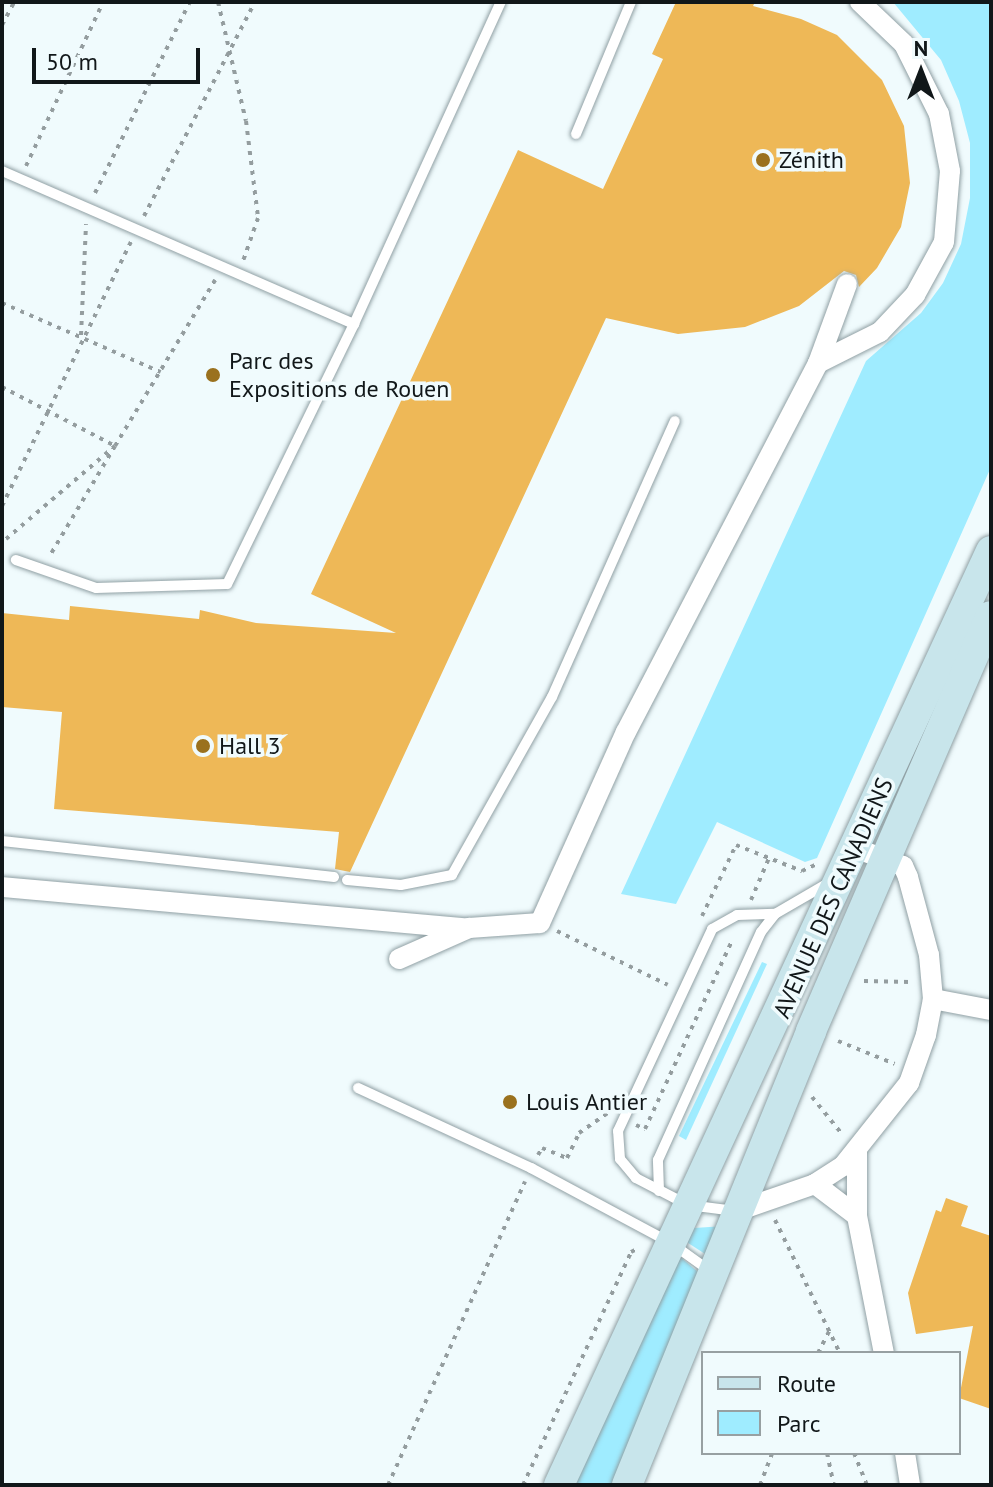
<!DOCTYPE html>
<meta charset="utf-8">
<style>
body{margin:0}
#map{position:relative;width:993px;height:1487px;overflow:hidden;background:#f0fbfd;font-family:"PT Sans",sans-serif}
div>[style]{position:absolute}
.green>*{inset:0;background:#9fecff}
.building>*{inset:0;background:#eeb857}
.path>*{height:4px;margin-top:-2px;transform-origin:0;background:repeating-linear-gradient(90deg,#949d9f 0 4px,transparent 0 10px)}
.roads{filter:drop-shadow(0 0 2px #90a0a4) drop-shadow(0 0 2px #90a0a4)}
.lane>*{height:10px;margin:-5px;padding:0 5px;transform-origin:5px;border-radius:5px;background:#fff}
.street>*{height:20px;margin:-10px;padding:0 10px;transform-origin:10px;border-radius:10px;background:#fff}
.secondary>*{height:30px;margin:-15px;padding:0 15px;transform-origin:15px;border-radius:15px;background:#c8e5eb}
.dots>*{width:22px;height:22px;translate:-50% -50%;box-sizing:border-box;border:4px solid #f0fbfd;border-radius:50%}
span{translate:-50% -50%;white-space:nowrap;text-align:center;line-height:1.15;-webkit-text-stroke:7px #f0fbfd;paint-order:stroke}
.poi-label{font-size:24px;color:#111719}
.left{translate:0 -50%;text-align:left}
.street-label{font-size:24px;color:#111719}
.frame{position:absolute;inset:0;border:4px solid #111719;pointer-events:none}
.legend{position:absolute;left:701px;top:1351px;width:260px;height:104px;box-sizing:border-box;background:#f0fbfd;border:2px solid #97a0a2;margin:0;padding:10px 14px;list-style:none;font-size:24px;color:#111719}
.legend li{display:flex;align-items:center;gap:16px;height:40px}
.legend b{width:40px;border:2px solid #97a0a2}
.north{position:absolute;left:881px;top:32px;width:80px;height:80px;-webkit-text-stroke:6px #f0fbfd;paint-order:stroke;rotate:0deg;font-size:22px;font-weight:700;line-height:32px;text-align:center;color:#111719}
.north::after{content:'';display:block;margin:auto;width:28px;height:36px;background:#111719;clip-path:polygon(50% 0,100% 100%,50% 72%,0 100%)}
.scale{position:absolute;left:32px;top:48px;width:168px;height:36px;box-sizing:border-box;border:4px solid #111719;border-top:0;padding-left:10px;font-size:24px;line-height:28px;white-space:nowrap;color:#111719;-webkit-text-stroke:6px #f0fbfd;paint-order:stroke}
</style>
<div id="map">
<div class="green">
<i style="clip-path:polygon(893px 2px,991px 2px,991px 467px,817px 858px,805px 862px,717px 822px,676px 904px,621px 894px,866px 361px,921px 313px,943px 283px,961px 244px,970px 198px,970px 143px,959px 101px,941px 60px)"></i>
<i style="clip-path:polygon(762px 962px,767px 964px,686px 1140px,679px 1136px)"></i>
<i style="clip-path:polygon(725px 1226px,716px 1261px,685px 1241px,694px 1228px)"></i>
<i style="clip-path:polygon(678px 1255px,698px 1272px,618px 1485px,572px 1485px)"></i>
</div>
<div class="building">
<i style="clip-path:polygon(676px 2px,755px 2px,753px 6px,801px 19px,837px 35px,882px 80px,904px 126px,910px 183px,901px 227px,877px 268px,859px 287px,856px 275px,844px 271px,799px 306px,745px 327px,678px 334px,606px 318px,350px 872px,335px 869px,339px 832px,54px 809px,62px 712px,2px 707px,2px 613px,69px 620px,70px 606px,199px 619px,200px 610px,256px 623px,396px 633px,311px 594px,518px 150px,603px 189px,663px 59px,652px 54px)"></i>
<i style="clip-path:polygon(946px 1198px,968px 1206px,961px 1226px,991px 1236px,991px 1409px,959px 1398px,973px 1326px,916px 1334px,908px 1293px,936px 1210px,941px 1212px)"></i>
</div>
<div class="path">
<i style="left:218px;top:2px;width:122px;rotate:76.8deg"></i>
<i style="left:246px;top:121px;width:98px;rotate:82.9deg"></i>
<i style="left:258px;top:218px;width:46px;rotate:109.2deg"></i>
<i style="left:2px;top:25px;width:26px;rotate:-62deg"></i>
<i style="left:26px;top:166px;width:181px;rotate:-64.8deg"></i>
<i style="left:95px;top:193px;width:213px;rotate:-63.6deg"></i>
<i style="left:144px;top:216px;width:241px;rotate:-62.6deg"></i>
<i style="left:2px;top:303px;width:173px;rotate:23.5deg"></i>
<i style="left:81px;top:335px;width:111px;rotate:-87.4deg"></i>
<i style="left:2px;top:387px;width:127px;rotate:27.6deg"></i>
<i style="left:115px;top:446px;width:126px;rotate:120.7deg"></i>
<i style="left:2px;top:506px;width:294px;rotate:-64deg"></i>
<i style="left:6px;top:539px;width:143px;rotate:-40.5deg"></i>
<i style="left:115px;top:446px;width:194px;rotate:-58.9deg"></i>
<i style="left:751px;top:900px;width:46px;rotate:-66.8deg"></i>
<i style="left:702px;top:916px;width:79px;rotate:-64.4deg"></i>
<i style="left:736px;top:845px;width:71px;rotate:21.5deg"></i>
<i style="left:802px;top:871px;width:19px;rotate:-25deg"></i>
<i style="left:557px;top:931px;width:123px;rotate:25.9deg"></i>
<i style="left:864px;top:981px;width:46px;rotate:1.2deg"></i>
<i style="left:838px;top:1041px;width:61px;rotate:22deg"></i>
<i style="left:812px;top:1097px;width:48px;rotate:51deg"></i>
<i style="left:636px;top:1125px;width:10px;rotate:24deg"></i>
<i style="left:645px;top:1129px;width:207px;rotate:-65.2deg"></i>
<i style="left:538px;top:1155px;width:8px;rotate:-60deg"></i>
<i style="left:542px;top:1148px;width:27px;rotate:22deg"></i>
<i style="left:567px;top:1158px;width:28px;rotate:-64deg"></i>
<i style="left:579px;top:1133px;width:37px;rotate:-35deg"></i>
<i style="left:775px;top:1220px;width:148px;rotate:64deg"></i>
<i style="left:818px;top:1353px;width:28px;rotate:-63deg"></i>
<i style="left:827px;top:1453px;width:33px;rotate:78deg"></i>
<i style="left:854px;top:1453px;width:35px;rotate:68deg"></i>
<i style="left:388px;top:1485px;width:333px;rotate:-65.7deg"></i>
<i style="left:523px;top:1485px;width:257px;rotate:-65.1deg"></i>
<i style="left:631px;top:1252px;width:9px;rotate:-27deg"></i>
<i style="left:760px;top:1485px;width:34px;rotate:-69deg"></i>
</div>
<div class="roads">
<div class="lane">
<i style="left:576px;top:134px;width:143px;rotate:-67.4deg"></i>
<i style="left:2px;top:171px;width:384px;rotate:23.5deg"></i>
<i style="left:354px;top:324px;width:289px;rotate:116deg"></i>
<i style="left:227px;top:584px;width:131px;rotate:178.3deg"></i>
<i style="left:96px;top:588px;width:85px;rotate:-160.7deg"></i>
<i style="left:354px;top:324px;width:354px;rotate:-65.5deg"></i>
<i style="left:2px;top:841px;width:334px;rotate:6.2deg"></i>
<i style="left:347px;top:880px;width:54px;rotate:5.3deg"></i>
<i style="left:401px;top:885px;width:52px;rotate:-11.1deg"></i>
<i style="left:452px;top:875px;width:204px;rotate:-60.7deg"></i>
<i style="left:552px;top:697px;width:302px;rotate:-66deg"></i>
<i style="left:358px;top:1088px;width:191px;rotate:24.8deg"></i>
<i style="left:531px;top:1168px;width:159px;rotate:28.2deg"></i>
<i style="left:671px;top:1243px;width:48px;rotate:35.7deg"></i>
<i style="left:659px;top:1191px;width:31px;rotate:-92deg"></i>
<i style="left:658px;top:1160px;width:250px;rotate:-65.7deg"></i>
<i style="left:761px;top:932px;width:23px;rotate:-52deg"></i>
<i style="left:775px;top:914px;width:64px;rotate:-30.2deg"></i>
<i style="left:735px;top:1211px;width:47px;rotate:-172.7deg"></i>
<i style="left:688px;top:1205px;width:59px;rotate:-152.6deg"></i>
<i style="left:636px;top:1178px;width:25px;rotate:-130deg"></i>
<i style="left:620px;top:1159px;width:28px;rotate:-94deg"></i>
<i style="left:618px;top:1131px;width:223px;rotate:-65deg"></i>
<i style="left:712px;top:929px;width:29px;rotate:-29deg"></i>
<i style="left:737px;top:915px;width:38px;rotate:-2deg"></i>
</div>
<div class="street">
<i style="left:818px;top:363px;width:69px;rotate:-26.6deg"></i>
<i style="left:880px;top:332px;width:51px;rotate:-46.6deg"></i>
<i style="left:915px;top:295px;width:60px;rotate:-61.3deg"></i>
<i style="left:944px;top:242px;width:71px;rotate:-85.2deg"></i>
<i style="left:950px;top:171px;width:58px;rotate:-100.9deg"></i>
<i style="left:939px;top:114px;width:78px;rotate:-116.6deg"></i>
<i style="left:904px;top:44px;width:61px;rotate:-136.3deg"></i>
<i style="left:2px;top:887px;width:465px;rotate:5.1deg"></i>
<i style="left:399px;top:959px;width:77px;rotate:-23.9deg"></i>
<i style="left:469px;top:928px;width:71px;rotate:-4deg"></i>
<i style="left:540px;top:923px;width:209px;rotate:-65.8deg"></i>
<i style="left:626px;top:732px;width:416px;rotate:-62.5deg"></i>
<i style="left:818px;top:363px;width:84px;rotate:-69.8deg"></i>
<i style="left:933px;top:999px;width:59px;rotate:10.7deg"></i>
<i style="left:857px;top:1150px;width:66px;rotate:90deg"></i>
<i style="left:857px;top:1216px;width:140px;rotate:78.9deg"></i>
<i style="left:815px;top:1184px;width:53px;rotate:37.3deg"></i>
<i style="left:737px;top:1211px;width:83px;rotate:-19.1deg"></i>
<i style="left:815px;top:1184px;width:33px;rotate:-33deg"></i>
<i style="left:843px;top:1166px;width:106px;rotate:-51.5deg"></i>
<i style="left:909px;top:1083px;width:51px;rotate:-70.5deg"></i>
<i style="left:926px;top:1035px;width:37px;rotate:-79deg"></i>
<i style="left:933px;top:999px;width:44px;rotate:-95.2deg"></i>
<i style="left:929px;top:955px;width:81px;rotate:-105.1deg"></i>
<i style="left:908px;top:877px;width:12px;rotate:-114deg"></i>
<i style="left:903px;top:866px;width:51px;rotate:-159.4deg"></i>
<i style="left:905px;top:1453px;width:32px;rotate:81deg"></i>
</div>
<div class="secondary">
<i style="left:559px;top:1485px;width:1029px;rotate:-65.18deg"></i>
<i style="left:627px;top:1485px;width:490px;rotate:-67.9deg"></i>
<i style="left:811px;top:1031px;width:452px;rotate:-66.6deg"></i>
</div>
</div>
<div class="dots">
<i style="left:763px;top:160px;background:#9a711e"></i>
<i style="left:213px;top:375px;background:#9a711e"></i>
<i style="left:203px;top:746px;background:#9a711e"></i>
<i style="left:510px;top:1102px;background:#9a711e"></i>
</div>
<div class="poi-label">
<span class="left" style="left:779px;top:160px">Zénith</span>
<span class="left" style="left:229px;top:375px">Parc des<br>Expositions de Rouen</span>
<span class="left" style="left:219px;top:746px">Hall 3</span>
<span class="left" style="left:526px;top:1102px">Louis Antier</span>
</div>
<div class="street-label">
<span style="left:833px;top:898px;rotate:-66deg">AVENUE DES CANADIENS</span>
</div>
<div class="frame"></div>
<ul class="legend">
<li><b style="height:10px;background:#c8e5eb"></b>Route</li>
<li><b style="height:22px;background:#9fecff"></b>Parc</li>
</ul>
<div class="north">N</div>
<div class="scale">50 m</div>
</div>
